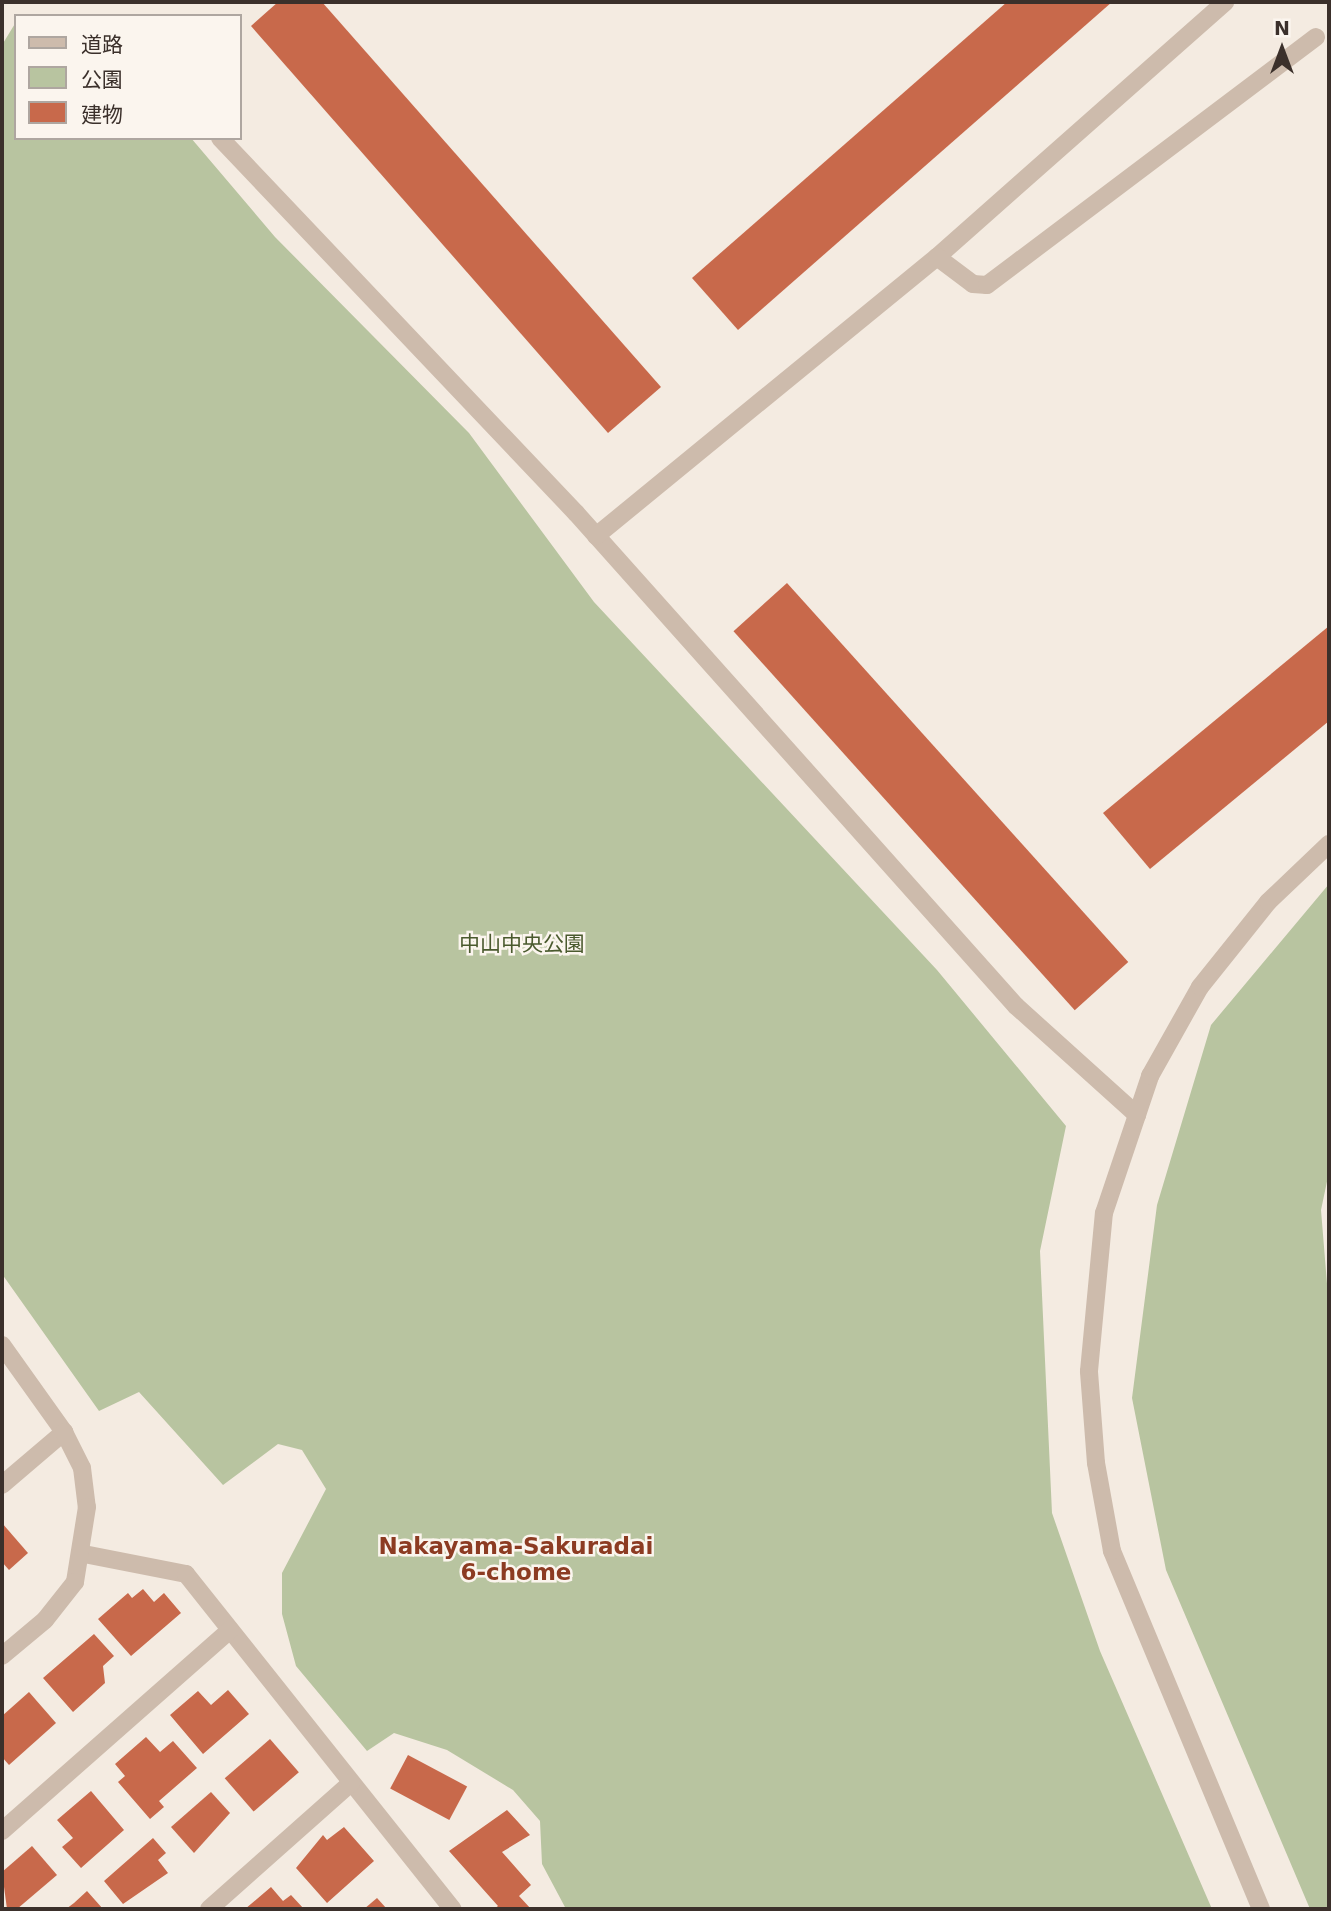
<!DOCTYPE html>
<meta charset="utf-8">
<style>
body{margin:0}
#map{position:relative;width:1331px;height:1911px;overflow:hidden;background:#f4ebe1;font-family:"DejaVu Sans","Noto Sans JP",sans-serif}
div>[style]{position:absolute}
.green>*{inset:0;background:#b8c4a0}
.building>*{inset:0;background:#c8694b;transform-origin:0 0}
.service>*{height:18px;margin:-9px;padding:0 9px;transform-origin:9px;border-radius:9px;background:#cdbbac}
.minor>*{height:18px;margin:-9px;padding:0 9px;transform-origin:9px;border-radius:9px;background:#cdbbac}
.tertiary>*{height:18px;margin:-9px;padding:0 9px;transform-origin:9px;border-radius:9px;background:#cdbbac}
span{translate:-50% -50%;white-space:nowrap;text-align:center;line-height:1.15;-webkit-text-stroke:5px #fbf5ee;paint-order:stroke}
.park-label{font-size:21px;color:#4a5a2e}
.neighbourhood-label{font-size:23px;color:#8c3b22;font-weight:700}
.frame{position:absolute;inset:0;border:4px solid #3b302b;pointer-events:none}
.legend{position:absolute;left:14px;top:14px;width:228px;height:126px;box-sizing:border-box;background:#fbf5ee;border:2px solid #aea6a0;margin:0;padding:9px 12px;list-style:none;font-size:21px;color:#3b302b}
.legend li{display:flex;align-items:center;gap:14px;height:35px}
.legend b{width:35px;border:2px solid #aea6a0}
.north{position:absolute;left:1247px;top:14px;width:70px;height:70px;-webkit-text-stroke:5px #fbf5ee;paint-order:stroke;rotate:0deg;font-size:19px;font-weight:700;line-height:28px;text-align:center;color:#3b302b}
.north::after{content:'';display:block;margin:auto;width:24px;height:32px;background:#3b302b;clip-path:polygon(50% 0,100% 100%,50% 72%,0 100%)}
</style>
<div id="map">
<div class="green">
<i style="clip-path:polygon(16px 22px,16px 138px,191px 138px,275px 237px,469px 433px,594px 602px,937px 970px,1066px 1126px,1040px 1251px,1052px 1513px,1100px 1651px,1212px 1909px,566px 1909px,542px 1864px,540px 1821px,513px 1790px,447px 1750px,394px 1733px,367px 1751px,296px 1666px,282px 1614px,282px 1573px,326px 1489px,302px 1450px,278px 1444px,223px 1485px,139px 1392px,99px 1411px,2px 1274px,2px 45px)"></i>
<i style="clip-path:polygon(1329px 884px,1329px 1172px,1321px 1210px,1329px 1308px,1329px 1909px,1310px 1909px,1166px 1570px,1132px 1398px,1157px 1205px,1211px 1025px)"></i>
</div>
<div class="building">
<i style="clip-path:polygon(278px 2px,322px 2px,661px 387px,608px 433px,251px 26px)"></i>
<i style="clip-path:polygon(1007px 2px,1112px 2px,738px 330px,692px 278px)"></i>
<i style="left:787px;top:583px;width:510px;height:72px;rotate:48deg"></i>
<i style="clip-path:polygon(1329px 626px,1329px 721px,1150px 869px,1103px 813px)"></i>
<i style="clip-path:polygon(2px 1523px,28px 1553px,9px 1570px,2px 1562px)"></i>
<i style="clip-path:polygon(143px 1589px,154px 1602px,164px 1593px,181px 1613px,131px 1656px,98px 1619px,128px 1593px,132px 1598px)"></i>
<i style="clip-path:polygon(94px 1634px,114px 1656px,103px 1666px,105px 1683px,73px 1712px,43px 1678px)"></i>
<i style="clip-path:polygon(228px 1690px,249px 1714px,203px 1754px,170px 1715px,198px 1691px,211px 1705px)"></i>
<i style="clip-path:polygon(29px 1692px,56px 1723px,9px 1765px,2px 1757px,2px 1716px)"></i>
<i style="clip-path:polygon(146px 1737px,160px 1752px,173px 1741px,197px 1768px,159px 1801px,164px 1807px,150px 1819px,118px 1782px,125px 1776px,115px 1764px)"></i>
<i style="left:270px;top:1739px;width:44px;height:60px;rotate:49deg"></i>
<i style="left:408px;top:1755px;width:67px;height:38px;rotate:28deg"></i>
<i style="clip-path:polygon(91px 1791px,124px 1830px,81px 1868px,62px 1847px,73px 1838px,57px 1820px)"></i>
<i style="clip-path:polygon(211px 1792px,230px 1813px,194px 1853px,171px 1827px)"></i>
<i style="clip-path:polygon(507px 1810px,530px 1835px,502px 1852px,531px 1885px,519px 1896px,531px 1909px,494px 1909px,498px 1906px,449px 1851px)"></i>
<i style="clip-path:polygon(344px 1827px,374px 1861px,327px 1903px,296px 1868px,323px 1835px,327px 1840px)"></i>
<i style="clip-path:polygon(153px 1838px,166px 1853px,158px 1860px,168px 1873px,123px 1904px,104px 1881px)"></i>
<i style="clip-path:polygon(32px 1846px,57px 1875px,17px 1909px,7px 1909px,2px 1872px)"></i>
<i style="clip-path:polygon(271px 1887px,283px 1901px,291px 1895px,304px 1909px,245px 1909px)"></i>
<i style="clip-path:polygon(87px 1891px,103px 1909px,66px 1909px,74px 1903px)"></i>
<i style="clip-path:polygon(377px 1898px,387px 1909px,364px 1909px)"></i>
</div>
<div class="service">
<i style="left:220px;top:138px;width:517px;rotate:46.49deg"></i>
<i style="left:576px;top:513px;width:661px;rotate:48.25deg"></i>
<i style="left:1016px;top:1006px;width:163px;rotate:42deg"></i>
<i style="left:937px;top:257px;width:385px;rotate:-41.5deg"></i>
<i style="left:596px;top:536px;width:441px;rotate:-39.3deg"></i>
<i style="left:937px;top:257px;width:45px;rotate:36.9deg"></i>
<i style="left:973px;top:284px;width:14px;rotate:4deg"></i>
<i style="left:987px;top:285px;width:412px;rotate:-37deg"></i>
</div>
<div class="minor">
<i style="left:2px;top:1485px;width:82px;rotate:-40.5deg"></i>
<i style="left:84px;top:1554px;width:104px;rotate:11.1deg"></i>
<i style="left:186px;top:1574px;width:428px;rotate:51.5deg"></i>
<i style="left:2px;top:1831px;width:304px;rotate:-41.4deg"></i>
<i style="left:209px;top:1909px;width:190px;rotate:-41.6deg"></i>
</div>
<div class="tertiary">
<i style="left:2px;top:1345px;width:107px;rotate:54.5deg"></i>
<i style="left:64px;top:1432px;width:40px;rotate:63.4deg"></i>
<i style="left:82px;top:1468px;width:39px;rotate:83deg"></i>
<i style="left:87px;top:1507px;width:76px;rotate:99.1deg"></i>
<i style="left:75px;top:1582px;width:48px;rotate:128.3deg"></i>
<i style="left:45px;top:1620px;width:56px;rotate:140.1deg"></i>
<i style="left:1261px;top:1909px;width:388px;rotate:-112.6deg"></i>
<i style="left:1112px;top:1551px;width:89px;rotate:-100.3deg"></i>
<i style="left:1096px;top:1463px;width:92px;rotate:-94.4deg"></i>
<i style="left:1089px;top:1371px;width:159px;rotate:-84.6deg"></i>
<i style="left:1104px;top:1213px;width:145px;rotate:-71.4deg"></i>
<i style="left:1150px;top:1076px;width:102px;rotate:-60.7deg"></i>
<i style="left:1200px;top:987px;width:109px;rotate:-51.3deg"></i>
<i style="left:1268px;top:902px;width:84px;rotate:-43.6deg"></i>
</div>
<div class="park-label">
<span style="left:522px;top:944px">中山中央公園</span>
</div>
<div class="neighbourhood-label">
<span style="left:516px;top:1559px">Nakayama-Sakuradai<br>6-chome</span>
</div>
<div class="frame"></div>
<ul class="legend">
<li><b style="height:9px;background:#cdbbac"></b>道路</li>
<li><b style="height:19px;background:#b8c4a0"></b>公園</li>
<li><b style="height:19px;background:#c8694b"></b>建物</li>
</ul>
<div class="north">N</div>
</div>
